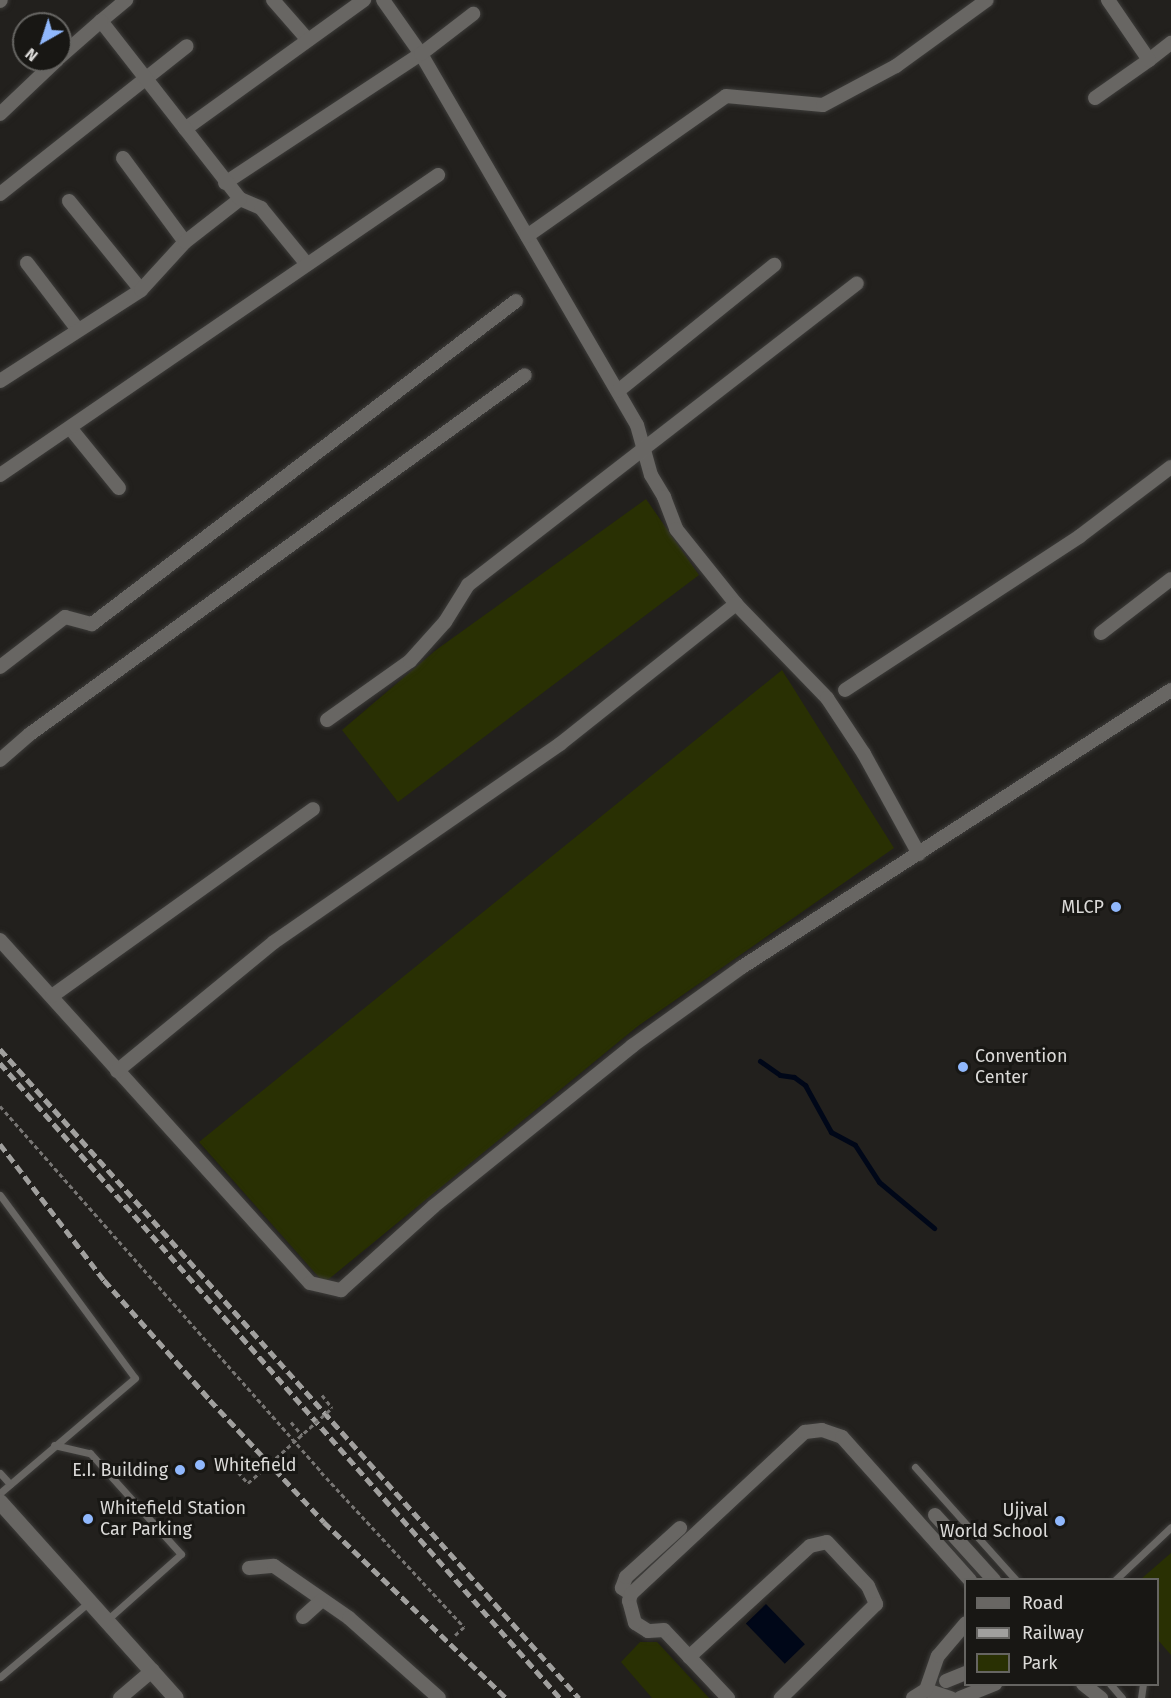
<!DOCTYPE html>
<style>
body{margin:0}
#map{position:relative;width:1171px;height:1698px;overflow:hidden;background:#22201d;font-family:"Fira Sans",sans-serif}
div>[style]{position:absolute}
.green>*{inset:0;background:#293003}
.water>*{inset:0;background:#000718;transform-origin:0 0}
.stream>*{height:5px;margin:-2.5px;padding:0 2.5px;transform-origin:2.5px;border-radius:2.5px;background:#000718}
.path>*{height:3px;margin-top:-1.5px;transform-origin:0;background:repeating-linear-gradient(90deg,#787674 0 4.5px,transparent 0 7.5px)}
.roads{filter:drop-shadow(0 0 2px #3d3c3a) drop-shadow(0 0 2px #3d3c3a)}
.service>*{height:7px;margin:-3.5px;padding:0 3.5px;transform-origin:3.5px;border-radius:3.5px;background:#686663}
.minor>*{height:14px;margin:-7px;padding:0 7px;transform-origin:7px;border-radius:7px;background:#686663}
.tertiary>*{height:16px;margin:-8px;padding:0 8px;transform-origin:8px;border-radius:8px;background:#686663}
.rail>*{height:4.5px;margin-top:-2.25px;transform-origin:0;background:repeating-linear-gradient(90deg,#a1a09e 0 9px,transparent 0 13.5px)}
.path-bridge>*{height:3px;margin-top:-1.5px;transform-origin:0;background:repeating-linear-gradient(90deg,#787674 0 4.5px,transparent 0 7.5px)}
.dots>*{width:16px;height:16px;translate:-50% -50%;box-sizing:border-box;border:3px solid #181714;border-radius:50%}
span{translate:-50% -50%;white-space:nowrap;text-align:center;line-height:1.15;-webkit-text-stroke:6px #181714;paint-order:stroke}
.poi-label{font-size:18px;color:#dbdad8}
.right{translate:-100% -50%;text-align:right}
.left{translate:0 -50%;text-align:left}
.legend{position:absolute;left:964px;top:1578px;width:195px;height:108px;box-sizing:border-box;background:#181714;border:2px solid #666562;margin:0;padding:8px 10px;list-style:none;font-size:18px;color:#dbdad8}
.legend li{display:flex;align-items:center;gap:12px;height:30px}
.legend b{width:30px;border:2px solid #666562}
.north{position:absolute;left:12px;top:12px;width:60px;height:60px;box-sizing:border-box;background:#181714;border:2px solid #666562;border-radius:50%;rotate:219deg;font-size:16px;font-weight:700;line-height:24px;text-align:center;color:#dbdad8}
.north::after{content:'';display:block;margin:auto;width:21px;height:27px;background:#90b8fd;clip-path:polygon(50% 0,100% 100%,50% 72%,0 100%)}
</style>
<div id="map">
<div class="green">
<i style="clip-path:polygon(646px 499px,699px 575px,398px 802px,342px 730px,436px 650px)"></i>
<i style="clip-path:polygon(782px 670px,894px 848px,638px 1026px,324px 1283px,199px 1142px)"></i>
<i style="clip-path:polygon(1171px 1553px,1171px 1655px,1158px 1640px,1158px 1580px,1141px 1579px)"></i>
<i style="clip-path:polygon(640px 1642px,657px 1642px,709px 1698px,652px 1698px,621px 1662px)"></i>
</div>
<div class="water">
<i style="left:766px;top:1604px;width:56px;height:28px;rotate:46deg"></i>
</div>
<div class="stream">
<i style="left:760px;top:1061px;width:24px;rotate:35deg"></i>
<i style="left:780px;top:1075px;width:14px;rotate:8deg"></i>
<i style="left:794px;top:1077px;width:14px;rotate:36deg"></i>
<i style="left:805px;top:1085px;width:54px;rotate:61deg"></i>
<i style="left:831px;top:1132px;width:27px;rotate:28deg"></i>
<i style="left:855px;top:1145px;width:44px;rotate:57deg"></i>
<i style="left:879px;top:1182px;width:72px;rotate:39.9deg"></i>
</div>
<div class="path">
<i style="left:0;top:1106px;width:487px;rotate:48.7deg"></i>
<i style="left:321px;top:1472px;width:211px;rotate:47.3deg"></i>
<i style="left:464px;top:1627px;width:12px;rotate:138deg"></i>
<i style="left:322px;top:1395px;width:16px;rotate:52deg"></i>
<i style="left:291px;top:1422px;width:17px;rotate:50deg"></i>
<i style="left:238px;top:1472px;width:15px;rotate:48deg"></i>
</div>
<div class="roads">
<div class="service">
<i style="left:0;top:1195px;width:227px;rotate:53.6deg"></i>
<i style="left:135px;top:1378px;width:177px;rotate:139.6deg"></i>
<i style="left:54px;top:1445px;width:37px;rotate:13deg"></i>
<i style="left:90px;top:1453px;width:136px;rotate:48deg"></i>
<i style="left:181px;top:1554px;width:98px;rotate:138.3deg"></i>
<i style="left:915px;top:1467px;width:152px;rotate:48.2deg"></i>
<i style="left:0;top:1473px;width:15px;rotate:48deg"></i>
<i style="left:1115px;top:1580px;width:77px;rotate:-43.4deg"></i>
<i style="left:0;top:1677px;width:116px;rotate:-40.1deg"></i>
<i style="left:1110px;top:1684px;width:18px;rotate:49deg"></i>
<i style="left:1141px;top:1698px;width:14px;rotate:-82deg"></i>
</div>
<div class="minor">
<i style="left:273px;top:0;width:53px;rotate:48.8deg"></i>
<i style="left:383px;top:0;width:66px;rotate:54.9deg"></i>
<i style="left:421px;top:54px;width:429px;rotate:59.8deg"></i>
<i style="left:637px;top:425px;width:52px;rotate:74.4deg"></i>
<i style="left:651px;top:475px;width:26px;rotate:59deg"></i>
<i style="left:664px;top:497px;width:34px;rotate:69deg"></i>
<i style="left:676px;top:529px;width:96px;rotate:51.3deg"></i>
<i style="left:736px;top:604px;width:131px;rotate:45.9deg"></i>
<i style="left:827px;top:698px;width:67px;rotate:56.5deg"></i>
<i style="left:864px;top:754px;width:114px;rotate:61.2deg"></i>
<i style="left:0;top:1px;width:1px;rotate:-45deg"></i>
<i style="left:101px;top:21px;width:33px;rotate:-40deg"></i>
<i style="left:1149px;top:60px;width:28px;rotate:-38deg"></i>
<i style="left:1095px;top:98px;width:66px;rotate:-35.1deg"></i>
<i style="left:1149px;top:60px;width:73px;rotate:-124.3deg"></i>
<i style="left:0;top:114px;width:79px;rotate:-43.5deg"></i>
<i style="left:185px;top:129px;width:221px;rotate:-35.8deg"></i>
<i style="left:123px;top:158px;width:104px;rotate:53.6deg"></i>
<i style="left:225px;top:183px;width:235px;rotate:-33.4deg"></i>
<i style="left:421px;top:54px;width:66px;rotate:-37.6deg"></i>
<i style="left:0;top:194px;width:238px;rotate:-38.4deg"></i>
<i style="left:240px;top:199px;width:23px;rotate:23deg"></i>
<i style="left:261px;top:208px;width:71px;rotate:50.7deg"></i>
<i style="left:69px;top:201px;width:114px;rotate:51deg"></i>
<i style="left:527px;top:236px;width:243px;rotate:-35.1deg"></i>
<i style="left:726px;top:96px;width:97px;rotate:5.3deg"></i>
<i style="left:823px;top:105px;width:83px;rotate:-28.1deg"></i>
<i style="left:896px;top:66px;width:112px;rotate:-36deg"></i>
<i style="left:27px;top:263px;width:84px;rotate:52.7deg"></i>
<i style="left:0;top:381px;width:168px;rotate:-32.8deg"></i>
<i style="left:141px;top:290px;width:65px;rotate:-47.5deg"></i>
<i style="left:185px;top:242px;width:70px;rotate:-38deg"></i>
<i style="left:240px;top:199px;width:226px;rotate:-128deg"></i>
<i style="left:101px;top:21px;width:55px;rotate:138.7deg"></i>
<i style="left:618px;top:391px;width:201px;rotate:-38.9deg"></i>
<i style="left:71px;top:429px;width:76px;rotate:50.9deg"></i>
<i style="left:0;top:475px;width:531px;rotate:-34.41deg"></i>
<i style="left:1101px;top:633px;width:88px;rotate:-37.6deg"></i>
<i style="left:0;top:667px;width:82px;rotate:-37.6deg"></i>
<i style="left:65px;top:617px;width:28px;rotate:15deg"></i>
<i style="left:92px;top:624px;width:533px;rotate:-37.3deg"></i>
<i style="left:845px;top:690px;width:281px;rotate:-33.2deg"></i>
<i style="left:1080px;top:536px;width:114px;rotate:-37.2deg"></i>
<i style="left:327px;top:720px;width:102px;rotate:-35.4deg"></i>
<i style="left:410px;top:661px;width:52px;rotate:-48.1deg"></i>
<i style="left:445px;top:622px;width:44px;rotate:-58.1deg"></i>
<i style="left:468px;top:585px;width:492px;rotate:-37.8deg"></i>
<i style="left:0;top:760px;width:40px;rotate:-41deg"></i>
<i style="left:30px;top:734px;width:611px;rotate:-35.95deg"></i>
<i style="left:0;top:940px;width:462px;rotate:47.9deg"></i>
<i style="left:310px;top:1283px;width:32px;rotate:13deg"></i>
<i style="left:341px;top:1290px;width:125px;rotate:-42.1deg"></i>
<i style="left:434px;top:1206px;width:255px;rotate:-38.9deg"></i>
<i style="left:632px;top:1046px;width:135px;rotate:-35.7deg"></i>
<i style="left:742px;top:967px;width:511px;rotate:-32.85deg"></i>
<i style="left:52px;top:996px;width:321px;rotate:-35.6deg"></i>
<i style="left:117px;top:1071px;width:203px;rotate:-39.4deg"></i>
<i style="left:274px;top:942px;width:348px;rotate:-34.7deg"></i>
<i style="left:560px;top:744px;width:225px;rotate:-38.5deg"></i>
<i style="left:935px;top:1515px;width:88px;rotate:47.8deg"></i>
<i style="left:249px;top:1568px;width:25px;rotate:-5deg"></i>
<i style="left:274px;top:1566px;width:91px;rotate:34.7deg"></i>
<i style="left:349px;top:1618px;width:120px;rotate:41.6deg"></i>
<i style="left:631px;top:1594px;width:11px;rotate:-146deg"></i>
<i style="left:622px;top:1588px;width:12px;rotate:-70deg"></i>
<i style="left:626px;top:1577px;width:73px;rotate:-42.2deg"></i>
<i style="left:303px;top:1617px;width:25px;rotate:-42deg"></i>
<i style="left:689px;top:1657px;width:164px;rotate:-42.5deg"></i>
<i style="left:810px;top:1546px;width:17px;rotate:-13deg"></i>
<i style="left:827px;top:1542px;width:60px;rotate:47deg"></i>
<i style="left:868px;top:1586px;width:20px;rotate:66deg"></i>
<i style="left:876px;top:1604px;width:134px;rotate:135.3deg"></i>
<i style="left:946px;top:1681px;width:22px;rotate:-22deg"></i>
<i style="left:1083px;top:1684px;width:23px;rotate:38deg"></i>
<i style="left:926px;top:1690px;width:26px;rotate:18deg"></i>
<i style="left:120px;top:1698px;width:43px;rotate:-40.3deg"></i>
<i style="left:728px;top:1698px;width:93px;rotate:-133.3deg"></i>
<i style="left:664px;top:1630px;width:16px;rotate:176deg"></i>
<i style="left:648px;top:1631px;width:15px;rotate:-148deg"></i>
<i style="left:635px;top:1623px;width:23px;rotate:-105deg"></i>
<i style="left:629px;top:1601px;width:7px;rotate:-74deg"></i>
<i style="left:631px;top:1594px;width:238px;rotate:-43deg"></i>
<i style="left:805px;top:1432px;width:17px;rotate:-7deg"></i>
<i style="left:822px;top:1430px;width:21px;rotate:19deg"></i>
<i style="left:842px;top:1437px;width:192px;rotate:48.2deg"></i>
<i style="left:913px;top:1698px;width:15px;rotate:-32deg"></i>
<i style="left:926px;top:1690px;width:36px;rotate:-71deg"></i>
<i style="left:938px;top:1656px;width:43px;rotate:-49.7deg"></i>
<i style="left:960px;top:1698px;width:38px;rotate:-22deg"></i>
</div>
<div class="tertiary">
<i style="left:0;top:1502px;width:263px;rotate:48.1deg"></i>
</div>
</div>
<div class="rail">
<i style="left:0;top:1049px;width:870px;rotate:48.26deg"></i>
<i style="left:0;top:1063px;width:847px;rotate:48.59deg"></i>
<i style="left:0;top:1144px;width:171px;rotate:52.6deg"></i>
<i style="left:104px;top:1280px;width:160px;rotate:48.5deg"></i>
<i style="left:210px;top:1400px;width:167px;rotate:46.9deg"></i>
<i style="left:324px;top:1522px;width:253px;rotate:44deg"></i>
</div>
<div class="path-bridge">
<i style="left:248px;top:1483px;width:113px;rotate:-41.8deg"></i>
</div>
<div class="dots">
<i style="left:1116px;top:907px;background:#90b8fd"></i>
<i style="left:963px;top:1067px;background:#90b8fd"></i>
<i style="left:200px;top:1465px;background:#90b8fd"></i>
<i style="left:180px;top:1470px;background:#90b8fd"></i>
<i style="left:88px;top:1519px;background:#90b8fd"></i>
<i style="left:1060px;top:1521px;background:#90b8fd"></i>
</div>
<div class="poi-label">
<span class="right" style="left:1104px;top:907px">MLCP</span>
<span class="left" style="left:975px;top:1067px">Convention<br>Center</span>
<span class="left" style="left:214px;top:1465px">Whitefield</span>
<span class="right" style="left:168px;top:1470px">E.I. Building</span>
<span class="left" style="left:100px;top:1519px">Whitefield Station<br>Car Parking</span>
<span class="right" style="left:1048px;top:1521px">Ujjval<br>World School</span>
</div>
<ul class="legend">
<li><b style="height:8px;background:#686663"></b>Road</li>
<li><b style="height:8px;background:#a1a09e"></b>Railway</li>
<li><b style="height:16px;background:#293003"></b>Park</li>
</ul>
<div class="north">N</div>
</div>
